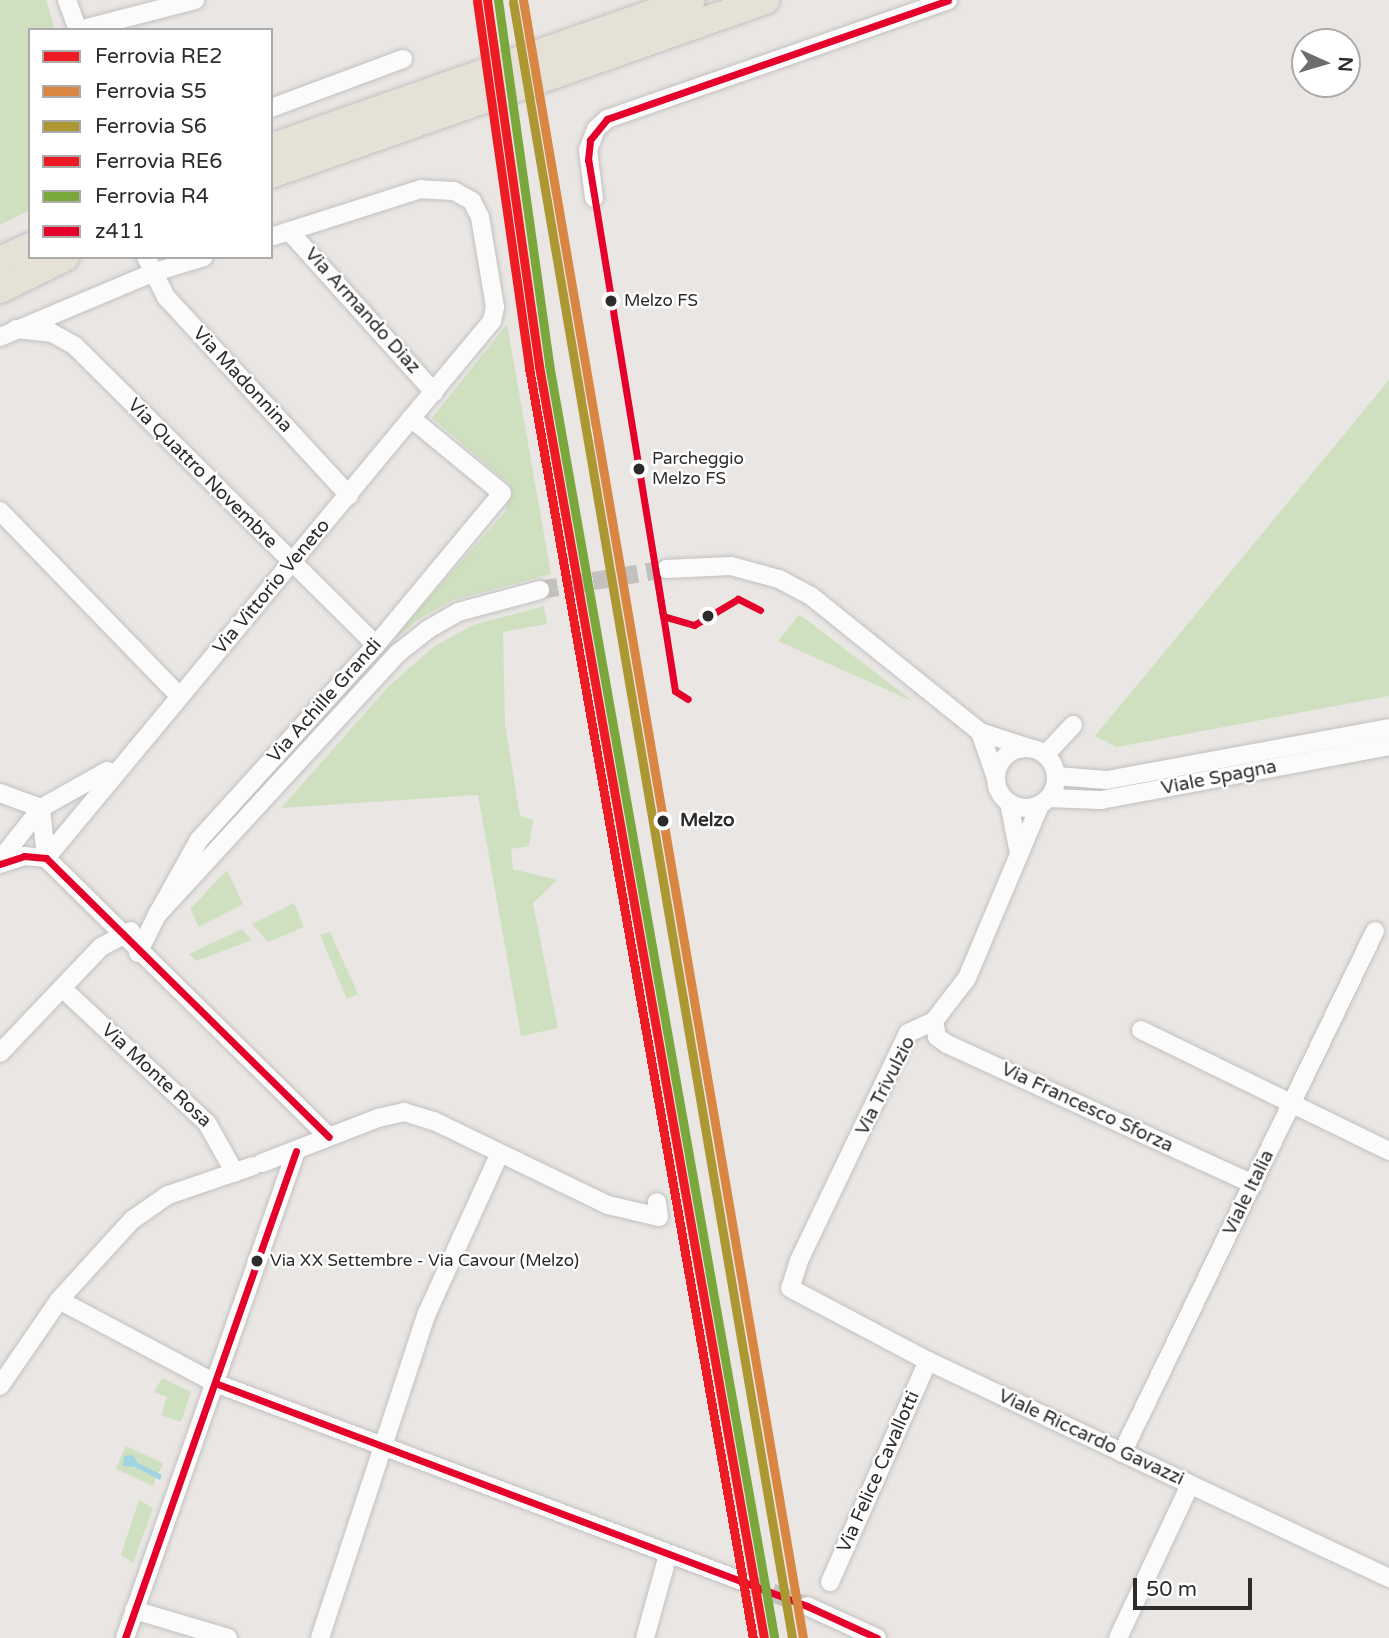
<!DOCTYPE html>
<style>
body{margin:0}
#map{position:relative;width:1389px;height:1638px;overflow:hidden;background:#e9e6e3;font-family:"Varela Round",sans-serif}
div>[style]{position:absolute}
.green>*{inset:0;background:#cfe0c0;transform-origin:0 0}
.water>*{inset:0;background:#a0d4e2}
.street-tunnel>*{height:18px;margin-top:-9px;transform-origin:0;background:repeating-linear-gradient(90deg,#c3c1be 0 18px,transparent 0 27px)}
.roads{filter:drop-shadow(0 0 2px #c2c1c1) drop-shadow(0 0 2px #c2c1c1)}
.street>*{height:18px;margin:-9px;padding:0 9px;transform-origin:9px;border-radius:9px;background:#fcfbfb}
.street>.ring{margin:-9px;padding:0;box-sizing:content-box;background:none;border:18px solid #fcfbfb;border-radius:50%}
.primary>*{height:28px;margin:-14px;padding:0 14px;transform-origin:14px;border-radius:14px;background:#e5e1d7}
.rail>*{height:7px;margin-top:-3.5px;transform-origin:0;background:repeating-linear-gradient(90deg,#fff 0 13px,#dedee0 0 26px);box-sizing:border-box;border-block:2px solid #dedee0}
.bus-1>*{height:7px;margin:-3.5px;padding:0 3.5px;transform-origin:3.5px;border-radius:3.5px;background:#e4002b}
.rail-1>*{height:9px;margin:-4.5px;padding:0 4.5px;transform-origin:4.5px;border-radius:4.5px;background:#ed1c24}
.rail-2>*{height:9px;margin:-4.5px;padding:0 4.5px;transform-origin:4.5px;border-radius:4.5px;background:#d98643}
.rail-3>*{height:9px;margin:-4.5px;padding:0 4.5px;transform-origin:4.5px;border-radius:4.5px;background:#ad9732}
.rail-4>*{height:9px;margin:-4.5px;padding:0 4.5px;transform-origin:4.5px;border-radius:4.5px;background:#ed1c24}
.rail-5>*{height:9px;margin:-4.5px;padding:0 4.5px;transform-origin:4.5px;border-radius:4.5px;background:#7aa73b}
.dots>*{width:19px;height:19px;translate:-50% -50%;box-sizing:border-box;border:4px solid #fff;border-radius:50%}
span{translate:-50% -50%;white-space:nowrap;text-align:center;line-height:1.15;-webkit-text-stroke:5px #fff;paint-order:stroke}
.bus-label{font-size:17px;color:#2c2c2c}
.left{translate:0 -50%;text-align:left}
.street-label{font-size:19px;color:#2c2c2c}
.stop-label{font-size:19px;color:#2c2c2c;font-weight:700}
.legend{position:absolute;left:28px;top:28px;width:245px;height:231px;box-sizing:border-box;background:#fff;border:2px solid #ababab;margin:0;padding:9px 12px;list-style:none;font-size:21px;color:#2c2c2c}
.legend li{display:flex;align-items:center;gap:14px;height:35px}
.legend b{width:35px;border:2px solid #ababab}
.north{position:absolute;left:1291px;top:28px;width:70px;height:70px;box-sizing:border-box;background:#fff;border:2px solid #ababab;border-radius:50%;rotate:94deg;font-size:19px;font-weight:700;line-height:28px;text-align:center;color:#2c2c2c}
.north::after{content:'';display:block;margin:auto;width:24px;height:32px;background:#6e6d6c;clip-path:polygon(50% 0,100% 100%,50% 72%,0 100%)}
.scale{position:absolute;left:1133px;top:1578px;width:119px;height:32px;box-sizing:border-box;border:4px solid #2c2c2c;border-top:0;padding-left:9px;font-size:21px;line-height:24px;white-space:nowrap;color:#2c2c2c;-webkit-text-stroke:5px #fff;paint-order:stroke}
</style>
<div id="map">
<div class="green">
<i style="clip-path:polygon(0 0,46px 0,55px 30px,30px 30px,30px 210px,0 225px)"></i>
<i style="clip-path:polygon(507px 324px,551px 574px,453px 600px,419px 619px,389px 643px,506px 511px,509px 484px,432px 418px)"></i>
<i style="clip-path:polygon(1389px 380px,1389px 696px,1117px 747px,1095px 736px)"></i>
<i style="clip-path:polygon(544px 606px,547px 624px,503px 632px,505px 724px,520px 816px,533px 820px,529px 846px,511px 849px,513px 869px,557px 880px,533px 903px,558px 1028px,521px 1036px,478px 795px,281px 808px,388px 687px,433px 647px,473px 625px)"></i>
<i style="clip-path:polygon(799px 615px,808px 621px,914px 702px,778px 641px)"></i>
<i style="clip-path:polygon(227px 870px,243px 904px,199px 927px,190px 909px)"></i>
<i style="clip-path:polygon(294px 903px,304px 927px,268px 942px,252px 924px)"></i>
<i style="clip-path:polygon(242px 929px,252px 940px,196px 961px,189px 954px)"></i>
<i style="clip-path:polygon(330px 932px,358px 994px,347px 999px,320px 935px)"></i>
<i style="clip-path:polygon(162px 1378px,191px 1392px,181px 1422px,161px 1415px,167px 1397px,154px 1392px)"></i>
<i style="left:126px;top:1446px;width:41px;height:25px;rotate:25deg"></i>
<i style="clip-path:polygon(139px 1500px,153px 1508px,133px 1563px,121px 1555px)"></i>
</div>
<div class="water">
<i style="clip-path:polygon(133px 1455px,138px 1463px,162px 1475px,160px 1480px,135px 1467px,123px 1466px,124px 1456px)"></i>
</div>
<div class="street-tunnel">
<i style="left:540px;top:590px;width:128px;rotate:-9.5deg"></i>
<i style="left:747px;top:1583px;width:64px;rotate:21deg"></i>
</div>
<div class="roads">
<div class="street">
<i style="left:67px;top:0;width:32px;rotate:70deg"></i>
<i style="left:79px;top:30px;width:120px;rotate:-14.5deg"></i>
<i style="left:271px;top:108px;width:141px;rotate:-20.4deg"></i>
<i style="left:594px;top:198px;width:48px;rotate:-97.1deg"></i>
<i style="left:588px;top:150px;width:22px;rotate:-69deg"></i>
<i style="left:596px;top:129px;width:15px;rotate:-42deg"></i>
<i style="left:607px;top:119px;width:361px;rotate:-19.2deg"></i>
<i style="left:289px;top:231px;width:217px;rotate:48deg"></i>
<i style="left:146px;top:257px;width:45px;rotate:63.4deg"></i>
<i style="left:166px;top:297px;width:270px;rotate:47.3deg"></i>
<i style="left:16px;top:329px;width:36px;rotate:6deg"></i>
<i style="left:52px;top:333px;width:26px;rotate:29deg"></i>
<i style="left:75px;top:346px;width:424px;rotate:44.8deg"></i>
<i style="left:0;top:337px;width:165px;rotate:-22.8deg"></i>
<i style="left:152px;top:273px;width:54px;rotate:-17.1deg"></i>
<i style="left:0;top:511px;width:257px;rotate:45.9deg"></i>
<i style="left:666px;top:569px;width:65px;rotate:-2.6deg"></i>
<i style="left:731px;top:566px;width:50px;rotate:15.2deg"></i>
<i style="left:779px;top:579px;width:36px;rotate:28deg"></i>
<i style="left:811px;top:596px;width:217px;rotate:38.8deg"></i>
<i style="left:980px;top:732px;width:52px;rotate:18.1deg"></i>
<i style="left:980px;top:732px;width:49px;rotate:70.8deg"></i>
<i class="ring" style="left:996px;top:748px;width:42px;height:42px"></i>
<i style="left:1045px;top:755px;width:41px;rotate:-47deg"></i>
<i style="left:1056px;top:776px;width:51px;rotate:4.5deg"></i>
<i style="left:1107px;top:780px;width:287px;rotate:-10.4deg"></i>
<i style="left:0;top:793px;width:44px;rotate:20.1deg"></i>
<i style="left:1048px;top:798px;width:53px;rotate:2.2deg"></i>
<i style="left:1101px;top:800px;width:293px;rotate:-10.6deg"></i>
<i style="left:1009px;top:803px;width:51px;rotate:78.7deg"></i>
<i style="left:1040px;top:805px;width:188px;rotate:112.9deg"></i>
<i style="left:967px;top:978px;width:54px;rotate:127.5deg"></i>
<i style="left:934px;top:1021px;width:29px;rotate:155deg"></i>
<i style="left:908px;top:1033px;width:253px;rotate:115.6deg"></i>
<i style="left:799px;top:1261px;width:28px;rotate:108deg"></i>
<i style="left:790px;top:1288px;width:156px;rotate:27.9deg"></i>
<i style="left:928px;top:1361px;width:510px;rotate:25.21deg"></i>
<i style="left:41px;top:808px;width:50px;rotate:84.3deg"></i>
<i style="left:46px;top:858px;width:698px;rotate:-50.29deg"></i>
<i style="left:492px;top:321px;width:14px;rotate:-78deg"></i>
<i style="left:495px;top:307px;width:91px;rotate:-99.5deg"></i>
<i style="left:480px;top:217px;width:18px;rotate:-117deg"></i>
<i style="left:472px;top:201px;width:21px;rotate:-151deg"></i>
<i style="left:454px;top:191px;width:33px;rotate:-177deg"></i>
<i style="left:421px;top:189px;width:157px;rotate:162.3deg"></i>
<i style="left:0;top:860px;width:66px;rotate:-51.7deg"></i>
<i style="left:41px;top:808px;width:76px;rotate:-29.3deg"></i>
<i style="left:0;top:864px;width:25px;rotate:-18deg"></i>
<i style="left:24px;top:856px;width:22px;rotate:5deg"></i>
<i style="left:46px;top:858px;width:397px;rotate:44.6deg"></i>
<i style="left:157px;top:915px;width:86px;rotate:-60.8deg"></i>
<i style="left:199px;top:840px;width:263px;rotate:-47.8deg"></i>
<i style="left:376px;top:645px;width:197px;rotate:-50.3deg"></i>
<i style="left:502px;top:493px;width:118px;rotate:-140.5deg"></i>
<i style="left:138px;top:953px;width:42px;rotate:-63.4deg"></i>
<i style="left:157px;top:915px;width:356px;rotate:-47.4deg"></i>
<i style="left:398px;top:653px;width:37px;rotate:-38deg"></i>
<i style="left:427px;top:630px;width:36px;rotate:-30deg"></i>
<i style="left:458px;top:612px;width:85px;rotate:-15deg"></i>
<i style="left:62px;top:988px;width:198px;rotate:43deg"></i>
<i style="left:207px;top:1123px;width:57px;rotate:60.8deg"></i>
<i style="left:934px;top:1021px;width:16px;rotate:79deg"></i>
<i style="left:937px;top:1037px;width:12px;rotate:35deg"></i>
<i style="left:947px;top:1044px;width:337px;rotate:24.6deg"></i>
<i style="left:1141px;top:1030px;width:276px;rotate:26deg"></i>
<i style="left:0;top:1053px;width:146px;rotate:-46.4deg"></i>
<i style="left:101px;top:947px;width:34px;rotate:-28deg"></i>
<i style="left:262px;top:1163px;width:124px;rotate:-21.2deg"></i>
<i style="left:378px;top:1118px;width:27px;rotate:-13deg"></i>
<i style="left:404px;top:1112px;width:31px;rotate:17deg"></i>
<i style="left:434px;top:1121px;width:193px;rotate:25.8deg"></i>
<i style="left:608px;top:1205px;width:52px;rotate:13.2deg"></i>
<i style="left:659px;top:1217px;width:15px;rotate:-98deg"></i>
<i style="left:59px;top:1300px;width:177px;rotate:28deg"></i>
<i style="left:215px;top:1383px;width:568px;rotate:20.6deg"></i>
<i style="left:0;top:1386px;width:104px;rotate:-55.5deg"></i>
<i style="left:59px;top:1300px;width:108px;rotate:-47.6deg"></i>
<i style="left:132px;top:1220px;width:44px;rotate:-34.8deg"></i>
<i style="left:168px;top:1195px;width:90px;rotate:-18.8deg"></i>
<i style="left:1122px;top:1453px;width:580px;rotate:-64.14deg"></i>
<i style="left:830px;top:1582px;width:242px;rotate:-66.1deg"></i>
<i style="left:807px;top:1606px;width:77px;rotate:24.6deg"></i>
<i style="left:134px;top:1610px;width:98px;rotate:16.6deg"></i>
<i style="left:125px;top:1638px;width:516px;rotate:-70.65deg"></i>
<i style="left:320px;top:1638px;width:342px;rotate:-71.8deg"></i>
<i style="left:427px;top:1313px;width:174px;rotate:-65.5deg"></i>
<i style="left:645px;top:1638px;width:86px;rotate:-74.5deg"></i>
<i style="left:1118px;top:1638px;width:169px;rotate:-64.8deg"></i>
</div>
<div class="primary">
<i style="left:271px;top:148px;width:445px;rotate:-19.4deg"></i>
<i style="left:271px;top:174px;width:524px;rotate:-19.4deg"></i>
<i style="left:0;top:261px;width:33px;rotate:-25deg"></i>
<i style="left:0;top:289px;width:72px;rotate:-26.2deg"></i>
</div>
</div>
<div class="rail">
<i style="left:572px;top:351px;width:152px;rotate:75.5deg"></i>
</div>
<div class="bus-1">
<i style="left:657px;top:577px;width:115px;rotate:81deg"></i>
<i style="left:675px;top:691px;width:15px;rotate:32deg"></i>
<i style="left:760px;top:610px;width:25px;rotate:-153deg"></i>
<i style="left:738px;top:599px;width:51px;rotate:149.4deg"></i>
<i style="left:694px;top:625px;width:32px;rotate:-164deg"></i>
<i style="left:663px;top:616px;width:462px;rotate:-99.3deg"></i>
<i style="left:588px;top:160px;width:20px;rotate:-84deg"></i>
<i style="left:590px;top:140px;width:27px;rotate:-51deg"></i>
<i style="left:607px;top:119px;width:361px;rotate:-19.2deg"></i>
<i style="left:0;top:864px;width:25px;rotate:-18deg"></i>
<i style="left:24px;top:856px;width:22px;rotate:5deg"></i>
<i style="left:46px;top:858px;width:397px;rotate:44.6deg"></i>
<i style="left:215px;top:1383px;width:633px;rotate:20.64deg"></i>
<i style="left:807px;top:1606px;width:77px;rotate:24.6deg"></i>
<i style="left:125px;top:1638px;width:516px;rotate:-70.65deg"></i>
</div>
<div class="rail-1">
<i style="left:487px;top:0;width:370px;rotate:81.9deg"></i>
<i style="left:539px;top:366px;width:1292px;rotate:79.97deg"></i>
</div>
<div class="rail-2">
<i style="left:523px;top:0;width:1662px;rotate:80.3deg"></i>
</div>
<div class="rail-3">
<i style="left:513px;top:2px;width:1660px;rotate:80.32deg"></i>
</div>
<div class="rail-4">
<i style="left:477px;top:1px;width:371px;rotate:81.9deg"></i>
<i style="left:529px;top:368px;width:1290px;rotate:80deg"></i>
</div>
<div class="rail-5">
<i style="left:498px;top:0;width:368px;rotate:82deg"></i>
<i style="left:549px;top:364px;width:1292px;rotate:79.97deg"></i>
</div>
<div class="dots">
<i style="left:611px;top:301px;background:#2c2c2c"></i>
<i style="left:639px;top:469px;background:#2c2c2c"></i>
<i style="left:708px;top:616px;background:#2c2c2c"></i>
<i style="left:663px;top:821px;background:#2c2c2c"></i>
<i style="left:257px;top:1261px;background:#2c2c2c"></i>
</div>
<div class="bus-label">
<span class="left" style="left:624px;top:301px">Melzo FS</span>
<span class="left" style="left:652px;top:469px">Parcheggio<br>Melzo FS</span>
<span class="left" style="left:270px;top:1261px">Via XX Settembre - Via Cavour (Melzo)</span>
</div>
<div class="street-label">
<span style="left:362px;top:311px;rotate:48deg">Via Armando Diaz</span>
<span style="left:242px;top:380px;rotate:47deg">Via Madonnina</span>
<span style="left:202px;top:474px;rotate:45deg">Via Quattro Novembre</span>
<span style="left:272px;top:587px;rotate:-50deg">Via Vittorio Veneto</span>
<span style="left:325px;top:701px;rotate:-48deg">Via Achille Grandi</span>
<span style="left:1219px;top:778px;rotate:-11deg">Viale Spagna</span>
<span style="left:156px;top:1076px;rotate:43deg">Via Monte Rosa</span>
<span style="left:886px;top:1086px;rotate:-63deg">Via Trivulzio</span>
<span style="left:1087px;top:1108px;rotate:25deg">Via Francesco Sforza</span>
<span style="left:1249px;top:1193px;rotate:-64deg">Viale Italia</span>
<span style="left:1091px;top:1438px;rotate:25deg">Viale Riccardo Gavazzi</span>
<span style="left:879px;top:1472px;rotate:-66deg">Via Felice Cavallotti</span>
</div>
<div class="stop-label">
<span class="left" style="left:680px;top:821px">Melzo</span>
</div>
<ul class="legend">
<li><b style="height:9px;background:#ed1c24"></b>Ferrovia RE2</li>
<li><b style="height:9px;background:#d98643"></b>Ferrovia S5</li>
<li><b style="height:9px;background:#ad9732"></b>Ferrovia S6</li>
<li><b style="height:9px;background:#ed1c24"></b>Ferrovia RE6</li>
<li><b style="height:9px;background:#7aa73b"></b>Ferrovia R4</li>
<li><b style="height:9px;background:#e4002b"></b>z411</li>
</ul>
<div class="north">N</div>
<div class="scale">50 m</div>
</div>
